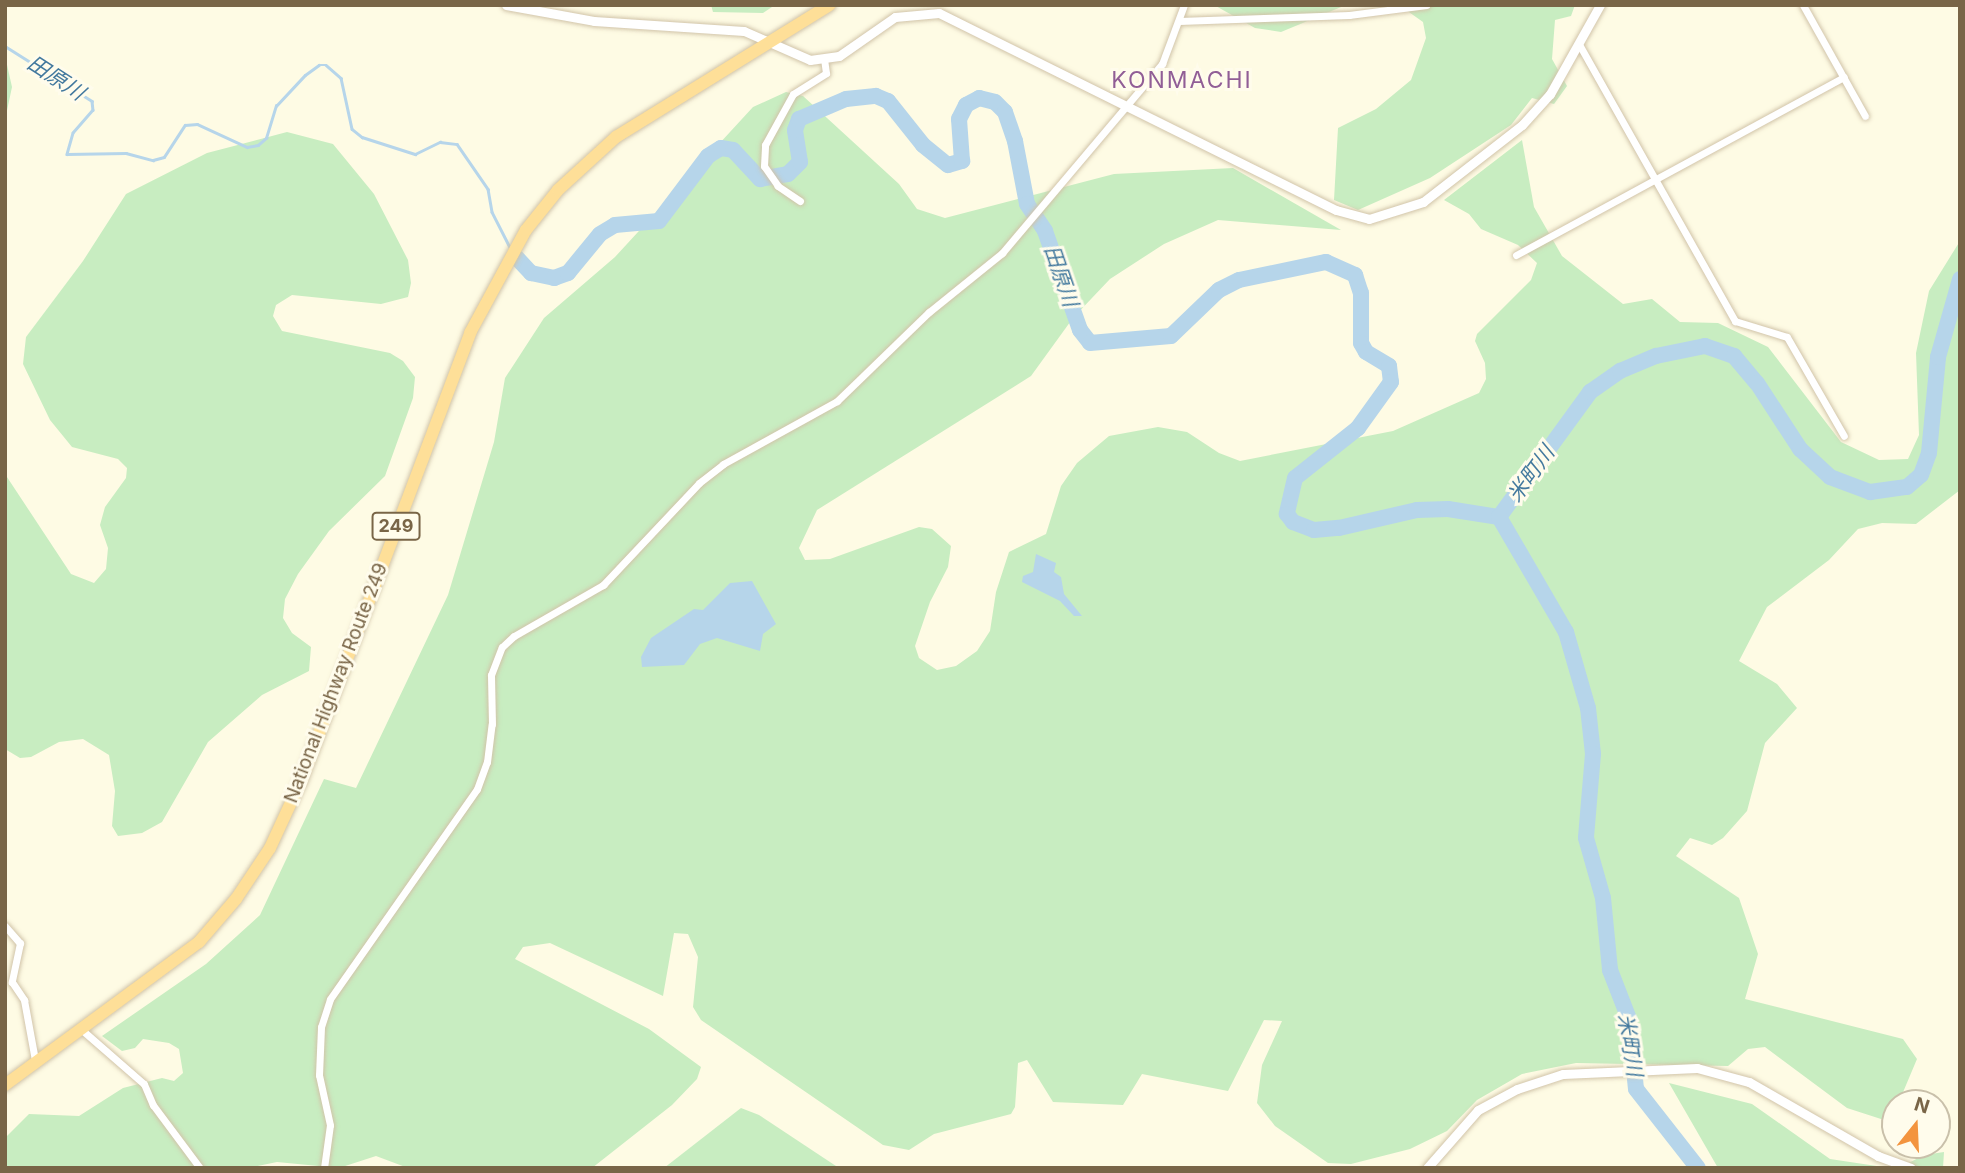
<!DOCTYPE html>
<meta charset="utf-8">
<style>
body{margin:0}
#map{position:relative;width:1965px;height:1173px;overflow:hidden;background:#fefbe4;font-family:Inter,"Noto Sans JP",sans-serif}
div>[style]{position:absolute}
.green>*{inset:0;background:#c8edc1}
.water>*{inset:0;background:#b6d5ea}
.stream>*{height:2.5px;margin:-1.25px;padding:0 1.25px;transform-origin:1.25px;border-radius:1.25px;background:#b6d5ea}
.river>*{height:16px;margin:-8px;padding:0 8px;transform-origin:8px;border-radius:8px;background:#b6d5ea}
.roads{filter:drop-shadow(0 0 2px #d1c4a9) drop-shadow(0 0 2px #d1c4a9)}
.minor>*{height:7px;margin:-3.5px;padding:0 3.5px;transform-origin:3.5px;border-radius:3.5px;background:#fff}
.tertiary>*{height:9px;margin:-4.5px;padding:0 4.5px;transform-origin:4.5px;border-radius:4.5px;background:#fff}
.trunk>*{height:12px;margin:-6px;padding:0 6px;transform-origin:6px;border-radius:6px;background:#fedf98}
span{translate:-50% -50%;white-space:nowrap;text-align:center;line-height:1.15;-webkit-text-stroke:6px #fffcec;paint-order:stroke}
.shield-label span{padding:2px 5px;background:#fffcec;border:2px solid;border-radius:5px;-webkit-text-stroke-width:0}
.shield-label{font-size:18px;color:#796547;font-weight:700}
.street-label{font-size:19px;color:#796547}
.water-label{font-size:21px;color:#43799e;font-style:italic}
.quarter-label{font-size:23px;color:#915e96;letter-spacing:2px}
.frame{position:absolute;inset:0;border:7px solid #796547;pointer-events:none}
.north{position:absolute;left:1881px;top:1089px;width:70px;height:70px;box-sizing:border-box;background:#fffcec;border:2px solid #c9c0aa;border-radius:50%;rotate:18deg;font-size:19px;font-weight:700;line-height:28px;text-align:center;color:#796547}
.north::after{content:'';display:block;margin:auto;width:24px;height:32px;background:#f3943e;clip-path:polygon(50% 0,100% 100%,50% 72%,0 100%)}
</style>
<div id="map">
<div class="green">
<i style="clip-path:polygon(711px 5px,775px 5px,763px 13px,713px 12px)"></i>
<i style="clip-path:polygon(1214px 5px,1346px 5px,1281px 32px,1255px 28px)"></i>
<i style="clip-path:polygon(1399px 5px,1575px 5px,1571px 16px,1555px 20px,1552px 59px,1567px 86px,1554px 104px,1532px 98px,1511px 125px,1430px 178px,1358px 210px,1334px 200px,1338px 128px,1376px 109px,1411px 80px,1426px 38px,1423px 22px)"></i>
<i style="clip-path:polygon(5px 56px,12px 87px,5px 120px)"></i>
<i style="clip-path:polygon(786px 92px,803px 96px,899px 184px,917px 209px,945px 218px,1114px 174px,1233px 168px,1341px 230px,1218px 220px,1164px 244px,1110px 279px,1073px 318px,1031px 376px,817px 510px,799px 548px,805px 560px,830px 559px,919px 527px,932px 529px,951px 546px,948px 567px,930px 602px,915px 646px,919px 658px,937px 670px,956px 666px,977px 651px,990px 631px,996px 592px,1009px 552px,1046px 534px,1061px 486px,1077px 463px,1109px 436px,1158px 427px,1187px 432px,1219px 453px,1240px 461px,1393px 431px,1479px 393px,1486px 379px,1485px 363px,1475px 341px,1477px 334px,1531px 280px,1537px 263px,1518px 245px,1481px 229px,1469px 214px,1444px 200px,1522px 140px,1534px 207px,1562px 256px,1623px 304px,1652px 299px,1680px 322px,1718px 323px,1768px 347px,1841px 442px,1879px 460px,1908px 459px,1919px 435px,1916px 353px,1929px 291px,1960px 241px,1960px 490px,1916px 524px,1882px 523px,1858px 529px,1829px 560px,1767px 607px,1739px 661px,1777px 684px,1797px 708px,1765px 743px,1747px 811px,1723px 838px,1712px 845px,1690px 838px,1676px 856px,1739px 898px,1758px 954px,1745px 999px,1903px 1039px,1917px 1059px,1893px 1116px,1881px 1119px,1847px 1108px,1765px 1047px,1748px 1049px,1728px 1066px,1576px 1063px,1522px 1074px,1477px 1100px,1447px 1131px,1410px 1149px,1351px 1164px,1328px 1163px,1275px 1126px,1257px 1103px,1262px 1065px,1282px 1021px,1264px 1020px,1228px 1091px,1142px 1074px,1123px 1105px,1053px 1102px,1027px 1060px,1018px 1063px,1015px 1107px,1011px 1114px,934px 1134px,909px 1150px,883px 1145px,701px 1020px,693px 1007px,698px 957px,688px 934px,674px 933px,663px 996px,550px 943px,523px 947px,515px 959px,649px 1029px,701px 1067px,697px 1079px,672px 1105px,592px 1168px,408px 1168px,376px 1156px,339px 1168px,277px 1162px,248px 1168px,5px 1168px,5px 1138px,29px 1114px,79px 1116px,123px 1088px,162px 1078px,174px 1081px,183px 1073px,179px 1049px,169px 1043px,143px 1039px,135px 1048px,122px 1051px,102px 1036px,206px 964px,260px 915px,324px 779px,356px 788px,448px 595px,494px 442px,505px 378px,544px 318px,615px 257px,753px 107px)"></i>
<i style="clip-path:polygon(287px 132px,333px 144px,374px 194px,408px 260px,411px 283px,408px 297px,381px 304px,292px 295px,276px 305px,273px 316px,282px 331px,390px 353px,403px 361px,415px 377px,413px 398px,385px 476px,329px 531px,298px 574px,285px 599px,283px 618px,292px 633px,311px 647px,309px 671px,262px 695px,208px 742px,162px 822px,142px 833px,118px 836px,112px 826px,115px 791px,109px 755px,83px 739px,59px 742px,31px 757px,20px 758px,5px 749px,5px 474px,71px 574px,94px 583px,106px 569px,108px 548px,100px 525px,105px 507px,126px 478px,127px 468px,118px 459px,72px 447px,50px 420px,23px 364px,26px 337px,83px 261px,126px 194px,207px 153px)"></i>
<i style="clip-path:polygon(1669px 1083px,1752px 1104px,1830px 1159px,1890px 1168px,1718px 1168px)"></i>
<i style="clip-path:polygon(741px 1108px,759px 1115px,839px 1168px,664px 1168px)"></i>
<i style="clip-path:polygon(1944px 1152px,1943px 1168px,1899px 1168px,1924px 1155px)"></i>
</div>
<div class="water">
<i style="clip-path:polygon(1036px 554px,1056px 563px,1054px 572px,1061px 577px,1064px 594px,1082px 616px,1074px 616px,1060px 601px,1022px 582px,1023px 576px,1033px 572px)"></i>
<i style="clip-path:polygon(752px 581px,776px 624px,763px 634px,760px 651px,717px 638px,700px 644px,684px 665px,642px 667px,641px 657px,651px 638px,694px 609px,703px 610px,730px 583px)"></i>
</div>
<div class="stream">
<i style="left:5px;top:46px;width:103px;rotate:32.3deg"></i>
<i style="left:92px;top:101px;width:9px;rotate:84deg"></i>
<i style="left:93px;top:110px;width:30px;rotate:131deg"></i>
<i style="left:73px;top:133px;width:22px;rotate:106deg"></i>
<i style="left:67px;top:154px;width:59px;rotate:-1deg"></i>
<i style="left:126px;top:153px;width:28px;rotate:15deg"></i>
<i style="left:153px;top:160px;width:11px;rotate:-15deg"></i>
<i style="left:164px;top:157px;width:38px;rotate:-57deg"></i>
<i style="left:185px;top:125px;width:12px;rotate:-5deg"></i>
<i style="left:197px;top:124px;width:55px;rotate:24.7deg"></i>
<i style="left:247px;top:147px;width:11px;rotate:-10deg"></i>
<i style="left:258px;top:145px;width:11px;rotate:-41deg"></i>
<i style="left:266px;top:138px;width:34px;rotate:-73deg"></i>
<i style="left:276px;top:106px;width:42px;rotate:-46.9deg"></i>
<i style="left:305px;top:75px;width:17px;rotate:-36deg"></i>
<i style="left:319px;top:65px;width:7px"></i>
<i style="left:326px;top:65px;width:20px;rotate:41deg"></i>
<i style="left:341px;top:78px;width:52px;rotate:77.8deg"></i>
<i style="left:352px;top:129px;width:13px;rotate:39deg"></i>
<i style="left:362px;top:137px;width:56px;rotate:17.8deg"></i>
<i style="left:415px;top:154px;width:28px;rotate:-26deg"></i>
<i style="left:440px;top:142px;width:17px;rotate:7deg"></i>
<i style="left:457px;top:144px;width:55px;rotate:55.4deg"></i>
<i style="left:488px;top:189px;width:23px;rotate:80deg"></i>
<i style="left:492px;top:212px;width:39px;rotate:63deg"></i>
</div>
<div class="river">
<i style="left:517px;top:258px;width:21px;rotate:47deg"></i>
<i style="left:531px;top:273px;width:24px;rotate:12deg"></i>
<i style="left:554px;top:278px;width:15px;rotate:-20deg"></i>
<i style="left:568px;top:273px;width:50px;rotate:-50.6deg"></i>
<i style="left:600px;top:234px;width:17px;rotate:-31deg"></i>
<i style="left:615px;top:225px;width:44px;rotate:-5.2deg"></i>
<i style="left:659px;top:221px;width:81px;rotate:-53deg"></i>
<i style="left:708px;top:156px;width:15px;rotate:-32deg"></i>
<i style="left:721px;top:148px;width:12px;rotate:9deg"></i>
<i style="left:733px;top:150px;width:40px;rotate:47deg"></i>
<i style="left:760px;top:179px;width:28px;rotate:-10deg"></i>
<i style="left:788px;top:174px;width:17px;rotate:-45deg"></i>
<i style="left:800px;top:162px;width:32px;rotate:-99deg"></i>
<i style="left:795px;top:130px;width:12px;rotate:-70deg"></i>
<i style="left:799px;top:119px;width:51px;rotate:-23.1deg"></i>
<i style="left:846px;top:99px;width:30px;rotate:-6deg"></i>
<i style="left:876px;top:96px;width:13px;rotate:23deg"></i>
<i style="left:888px;top:101px;width:56px;rotate:51.5deg"></i>
<i style="left:923px;top:145px;width:32px;rotate:39deg"></i>
<i style="left:948px;top:165px;width:15px;rotate:-16deg"></i>
<i style="left:962px;top:161px;width:42px;rotate:-94.1deg"></i>
<i style="left:959px;top:119px;width:16px;rotate:-63deg"></i>
<i style="left:966px;top:105px;width:15px;rotate:-28deg"></i>
<i style="left:979px;top:98px;width:16px;rotate:14deg"></i>
<i style="left:995px;top:102px;width:14px;rotate:45deg"></i>
<i style="left:1005px;top:112px;width:31px;rotate:71deg"></i>
<i style="left:1015px;top:141px;width:64px;rotate:79.2deg"></i>
<i style="left:1027px;top:204px;width:32px;rotate:56deg"></i>
<i style="left:1045px;top:231px;width:105px;rotate:70.5deg"></i>
<i style="left:1080px;top:330px;width:16px;rotate:52deg"></i>
<i style="left:1090px;top:343px;width:81px;rotate:-4.9deg"></i>
<i style="left:1171px;top:336px;width:66px;rotate:-43.8deg"></i>
<i style="left:1219px;top:290px;width:22px;rotate:-27deg"></i>
<i style="left:1239px;top:280px;width:89px;rotate:-11.7deg"></i>
<i style="left:1326px;top:262px;width:32px;rotate:24deg"></i>
<i style="left:1355px;top:275px;width:19px;rotate:72deg"></i>
<i style="left:1361px;top:293px;width:50px;rotate:90deg"></i>
<i style="left:1361px;top:343px;width:10px;rotate:61deg"></i>
<i style="left:1366px;top:352px;width:27px;rotate:31deg"></i>
<i style="left:1389px;top:366px;width:16px;rotate:83deg"></i>
<i style="left:1391px;top:382px;width:57px;rotate:125.7deg"></i>
<i style="left:1358px;top:428px;width:80px;rotate:141.6deg"></i>
<i style="left:1295px;top:478px;width:37px;rotate:103deg"></i>
<i style="left:1287px;top:514px;width:10px;rotate:53deg"></i>
<i style="left:1293px;top:522px;width:22px;rotate:21deg"></i>
<i style="left:1314px;top:530px;width:25px;rotate:-5deg"></i>
<i style="left:1339px;top:528px;width:80px;rotate:-13deg"></i>
<i style="left:1417px;top:510px;width:31px;rotate:-2deg"></i>
<i style="left:1448px;top:509px;width:52px;rotate:8.9deg"></i>
<i style="left:1499px;top:517px;width:155px;rotate:-53.9deg"></i>
<i style="left:1590px;top:392px;width:37px;rotate:-35deg"></i>
<i style="left:1620px;top:371px;width:39px;rotate:-23deg"></i>
<i style="left:1656px;top:356px;width:50px;rotate:-11.5deg"></i>
<i style="left:1705px;top:346px;width:31px;rotate:19deg"></i>
<i style="left:1734px;top:356px;width:35px;rotate:50deg"></i>
<i style="left:1757px;top:383px;width:79px;rotate:56.9deg"></i>
<i style="left:1800px;top:449px;width:41px;rotate:43deg"></i>
<i style="left:1830px;top:477px;width:43px;rotate:20.6deg"></i>
<i style="left:1870px;top:492px;width:37px;rotate:-8deg"></i>
<i style="left:1907px;top:487px;width:18px;rotate:-41deg"></i>
<i style="left:1921px;top:475px;width:23px;rotate:-70deg"></i>
<i style="left:1929px;top:453px;width:96px;rotate:-84.6deg"></i>
<i style="left:1938px;top:357px;width:81px;rotate:-74.2deg"></i>
<i style="left:1499px;top:517px;width:133px;rotate:59.8deg"></i>
<i style="left:1566px;top:632px;width:79px;rotate:73.9deg"></i>
<i style="left:1588px;top:708px;width:46px;rotate:83.8deg"></i>
<i style="left:1593px;top:754px;width:84px;rotate:94.8deg"></i>
<i style="left:1586px;top:838px;width:62px;rotate:74.2deg"></i>
<i style="left:1603px;top:898px;width:72px;rotate:84.4deg"></i>
<i style="left:1610px;top:970px;width:53px;rotate:68.8deg"></i>
<i style="left:1629px;top:1019px;width:70px;rotate:84.3deg"></i>
<i style="left:1636px;top:1089px;width:100px;rotate:51.9deg"></i>
</div>
<div class="roads">
<div class="minor">
<i style="left:1803px;top:5px;width:127px;rotate:60.8deg"></i>
<i style="left:1179px;top:21px;width:170px;rotate:-2deg"></i>
<i style="left:1349px;top:15px;width:78px;rotate:-7.4deg"></i>
<i style="left:1580px;top:46px;width:316px;rotate:60.6deg"></i>
<i style="left:1735px;top:321px;width:54px;rotate:17.1deg"></i>
<i style="left:1787px;top:337px;width:114px;rotate:60.1deg"></i>
<i style="left:800px;top:201px;width:27px;rotate:-146deg"></i>
<i style="left:778px;top:186px;width:24px;rotate:-125deg"></i>
<i style="left:764px;top:166px;width:21px;rotate:-87deg"></i>
<i style="left:765px;top:145px;width:58px;rotate:-61.2deg"></i>
<i style="left:793px;top:94px;width:39px;rotate:-32deg"></i>
<i style="left:826px;top:73px;width:14px;rotate:-98deg"></i>
<i style="left:1516px;top:255px;width:373px;rotate:-28.5deg"></i>
<i style="left:5px;top:926px;width:23px;rotate:49deg"></i>
<i style="left:20px;top:943px;width:40px;rotate:102deg"></i>
<i style="left:12px;top:982px;width:22px;rotate:56deg"></i>
<i style="left:24px;top:1000px;width:61px;rotate:79.6deg"></i>
<i style="left:82px;top:1030px;width:82px;rotate:41.1deg"></i>
<i style="left:144px;top:1084px;width:23px;rotate:67deg"></i>
<i style="left:153px;top:1105px;width:79px;rotate:53.3deg"></i>
<i style="left:324px;top:1168px;width:43px;rotate:-82.1deg"></i>
<i style="left:330px;top:1125px;width:51px;rotate:-102.4deg"></i>
<i style="left:319px;top:1075px;width:48px;rotate:-87.6deg"></i>
<i style="left:321px;top:1027px;width:29px;rotate:-72deg"></i>
<i style="left:330px;top:999px;width:256px;rotate:-55deg"></i>
<i style="left:477px;top:789px;width:29px;rotate:-70deg"></i>
<i style="left:487px;top:762px;width:38px;rotate:-83deg"></i>
<i style="left:492px;top:724px;width:49px;rotate:-91.2deg"></i>
<i style="left:491px;top:675px;width:30px;rotate:-69deg"></i>
<i style="left:502px;top:647px;width:16px;rotate:-43deg"></i>
<i style="left:514px;top:636px;width:103px;rotate:-29.8deg"></i>
<i style="left:603px;top:585px;width:140px;rotate:-46.7deg"></i>
<i style="left:699px;top:483px;width:31px;rotate:-38deg"></i>
<i style="left:723px;top:464px;width:130px;rotate:-28.9deg"></i>
<i style="left:837px;top:401px;width:128px;rotate:-44.1deg"></i>
<i style="left:929px;top:312px;width:94px;rotate:-38.9deg"></i>
<i style="left:1002px;top:253px;width:248px;rotate:-49.8deg"></i>
<i style="left:1162px;top:64px;width:63px;rotate:-69.6deg"></i>
</div>
<div class="tertiary">
<i style="left:506px;top:5px;width:89px;rotate:10.3deg"></i>
<i style="left:594px;top:21px;width:150px;rotate:3.8deg"></i>
<i style="left:744px;top:31px;width:72px;rotate:23.7deg"></i>
<i style="left:810px;top:60px;width:29px;rotate:-8deg"></i>
<i style="left:839px;top:56px;width:68px;rotate:-34.9deg"></i>
<i style="left:895px;top:17px;width:44px;rotate:-5.2deg"></i>
<i style="left:939px;top:13px;width:443px;rotate:26.4deg"></i>
<i style="left:1336px;top:210px;width:34px;rotate:15deg"></i>
<i style="left:1369px;top:219px;width:57px;rotate:-17.5deg"></i>
<i style="left:1423px;top:202px;width:125px;rotate:-37.9deg"></i>
<i style="left:1522px;top:125px;width:42px;rotate:-47.9deg"></i>
<i style="left:1550px;top:94px;width:102px;rotate:-60.7deg"></i>
<i style="left:1427px;top:1168px;width:77px;rotate:-48.7deg"></i>
<i style="left:1478px;top:1110px;width:44px;rotate:-28.3deg"></i>
<i style="left:1517px;top:1089px;width:48px;rotate:-18.1deg"></i>
<i style="left:1563px;top:1074px;width:134px;rotate:-2.6deg"></i>
<i style="left:1697px;top:1068px;width:54px;rotate:15.1deg"></i>
<i style="left:1749px;top:1082px;width:149px;rotate:29.8deg"></i>
<i style="left:1878px;top:1156px;width:35px;rotate:20deg"></i>
</div>
<div class="trunk">
<i style="left:5px;top:1085px;width:241px;rotate:-36.4deg"></i>
<i style="left:199px;top:942px;width:57px;rotate:-49.3deg"></i>
<i style="left:236px;top:899px;width:61px;rotate:-56.3deg"></i>
<i style="left:270px;top:848px;width:74px;rotate:-65.2deg"></i>
<i style="left:301px;top:781px;width:479px;rotate:-69.3deg"></i>
<i style="left:470px;top:333px;width:117px;rotate:-61.5deg"></i>
<i style="left:526px;top:230px;width:51px;rotate:-51.3deg"></i>
<i style="left:558px;top:190px;width:79px;rotate:-42.4deg"></i>
<i style="left:616px;top:137px;width:251px;rotate:-31.7deg"></i>
</div>
</div>
<div class="shield-label">
<span style="left:396px;top:526px">249</span>
</div>
<div class="street-label">
<span style="left:336px;top:683px;rotate:-69deg">National Highway Route 249</span>
</div>
<div class="water-label">
<span style="left:56px;top:78px;rotate:33deg">田原川</span>
<span style="left:1061px;top:276px;rotate:71deg">田原川</span>
<span style="left:1531px;top:474px;rotate:-54deg">米町川</span>
<span style="left:1630px;top:1045px;rotate:81deg">米町川</span>
</div>
<div class="quarter-label">
<span style="left:1182px;top:80px">KONMACHI</span>
</div>
<div class="frame"></div>
<div class="north">N</div>
</div>
